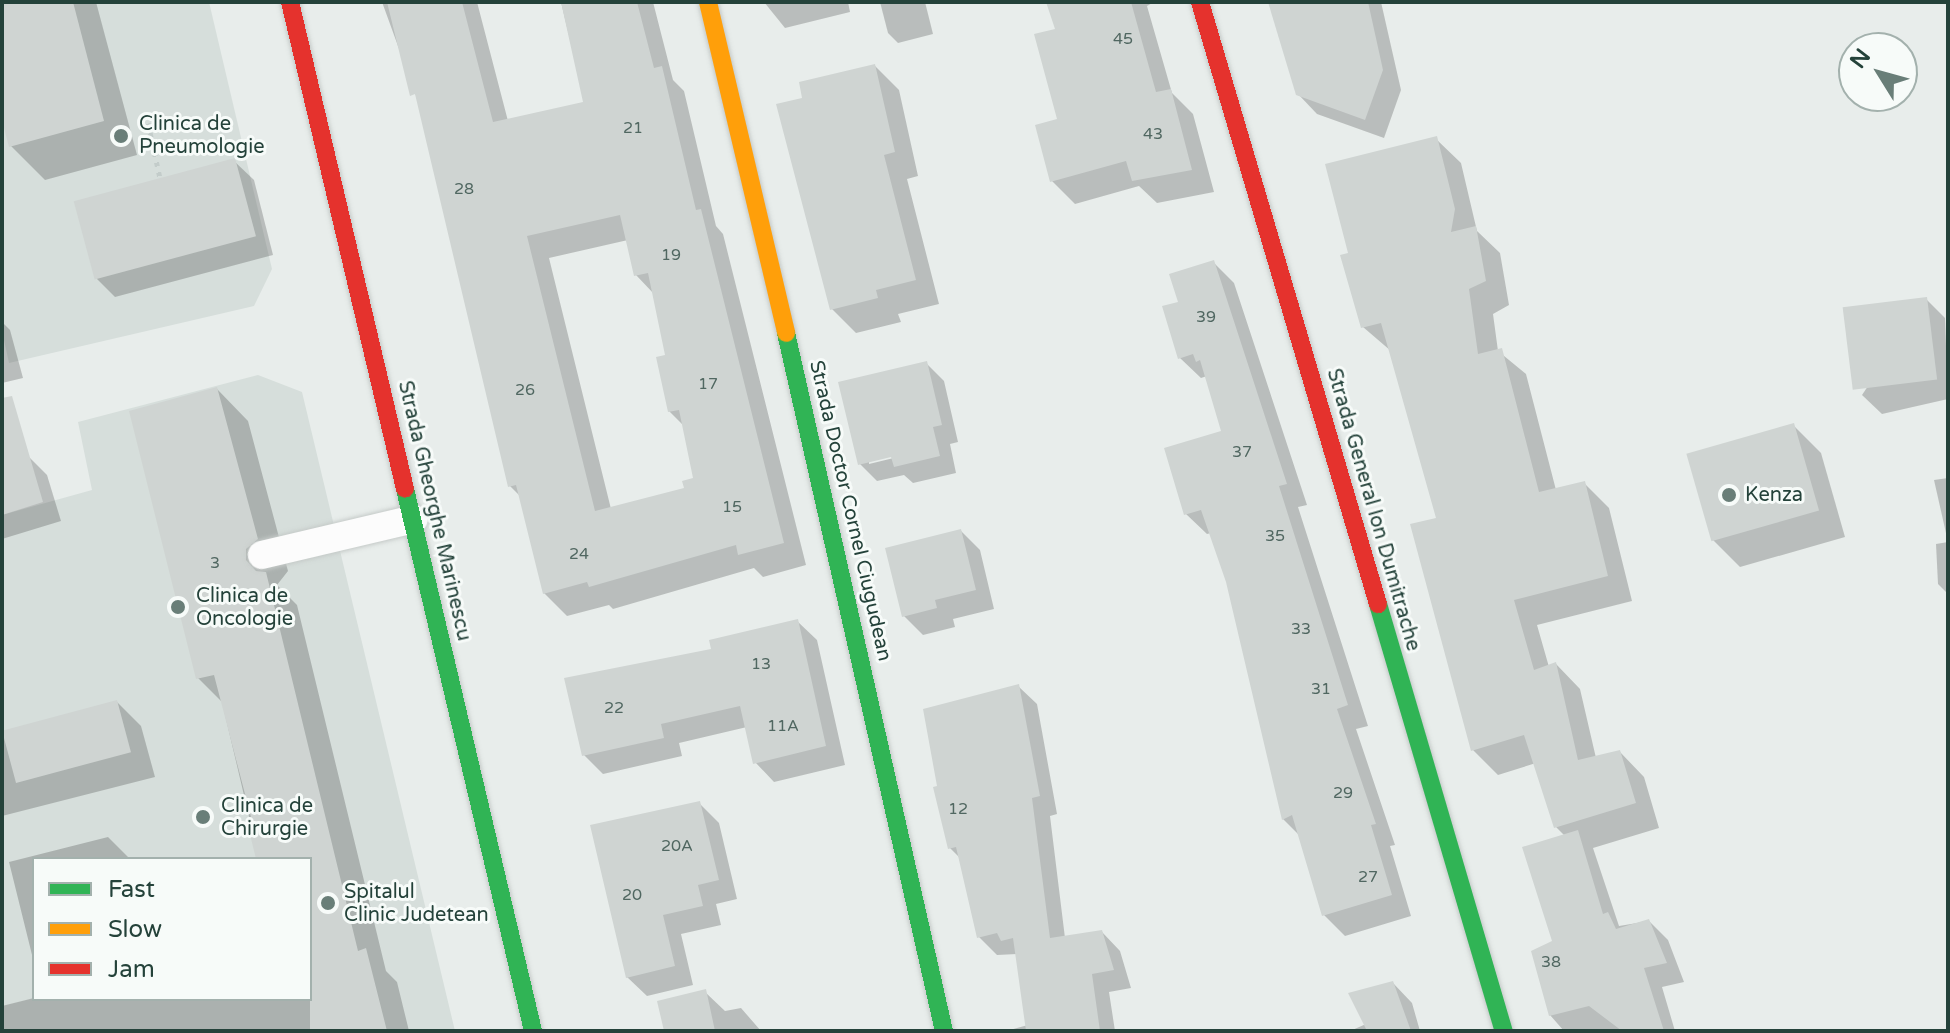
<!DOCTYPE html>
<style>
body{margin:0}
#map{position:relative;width:1950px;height:1033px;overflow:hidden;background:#e8edeb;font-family:"Varela Round",sans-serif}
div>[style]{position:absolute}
.built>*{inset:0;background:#d6dedb}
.shadow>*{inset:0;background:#0003}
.building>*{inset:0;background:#cfd4d2;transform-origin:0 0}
.path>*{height:5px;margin-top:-2.5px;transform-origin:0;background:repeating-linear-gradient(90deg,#c3ccca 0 4px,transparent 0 10px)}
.roads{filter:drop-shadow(0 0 2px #c5cac8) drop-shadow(0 0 2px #c5cac8)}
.lane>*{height:28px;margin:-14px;padding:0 14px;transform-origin:14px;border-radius:14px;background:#fcfcfc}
.fast>*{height:18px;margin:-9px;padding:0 9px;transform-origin:9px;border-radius:9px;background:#30b455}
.slow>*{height:18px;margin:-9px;padding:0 9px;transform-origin:9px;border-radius:9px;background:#ff9f0a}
.jam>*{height:18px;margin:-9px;padding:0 9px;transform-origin:9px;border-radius:9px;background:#e5322d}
.dots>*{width:22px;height:22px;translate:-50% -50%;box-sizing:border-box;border:4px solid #f7fbf9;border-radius:50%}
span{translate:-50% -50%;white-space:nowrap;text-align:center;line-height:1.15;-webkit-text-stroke:6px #f7fbf9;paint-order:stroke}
.number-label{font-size:16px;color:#506761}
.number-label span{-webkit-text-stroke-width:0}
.poi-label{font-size:20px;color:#24423a}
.left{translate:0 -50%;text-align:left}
.street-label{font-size:20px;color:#24423a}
.frame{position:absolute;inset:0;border:4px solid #24423a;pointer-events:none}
.legend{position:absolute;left:32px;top:857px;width:280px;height:144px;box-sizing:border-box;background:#f7fbf9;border:2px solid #a3b1ad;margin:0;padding:10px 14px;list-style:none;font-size:24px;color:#24423a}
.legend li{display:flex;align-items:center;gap:16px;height:40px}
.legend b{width:40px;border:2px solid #a3b1ad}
.north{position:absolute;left:1838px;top:32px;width:80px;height:80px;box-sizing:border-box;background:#f7fbf9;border:2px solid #a3b1ad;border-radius:50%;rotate:307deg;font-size:22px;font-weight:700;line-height:32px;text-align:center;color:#24423a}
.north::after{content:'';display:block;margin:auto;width:28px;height:36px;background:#697e78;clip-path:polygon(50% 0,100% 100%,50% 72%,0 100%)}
</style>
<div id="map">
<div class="built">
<i style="clip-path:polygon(2px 2px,209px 2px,272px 269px,254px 306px,9px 363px,2px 331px)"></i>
<i style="clip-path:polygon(evenodd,258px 375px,302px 392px,455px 1031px,2px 1031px,2px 515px,92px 490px,78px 422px,258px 375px,34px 859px,310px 859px,310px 999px,34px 999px,34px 859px)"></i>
</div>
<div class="shadow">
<i style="clip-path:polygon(2px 2px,96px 2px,137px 155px,45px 180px,11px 146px,2px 112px)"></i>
<i style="clip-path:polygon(evenodd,382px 2px,477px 2px,508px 121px,585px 103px,561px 2px,653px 2px,673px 80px,684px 91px,716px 226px,723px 234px,806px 565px,763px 577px,754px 568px,613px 609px,609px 605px,567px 616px,544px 593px,521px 497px,510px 486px,418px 101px,382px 2px,628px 240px,636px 275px,654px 294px,667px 356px,669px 411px,684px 426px,696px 480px,687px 490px,611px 509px,549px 258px,628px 240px)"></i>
<i style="clip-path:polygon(764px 2px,848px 2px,850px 12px,785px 28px)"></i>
<i style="clip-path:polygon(880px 2px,925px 2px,933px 34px,898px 43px,888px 33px)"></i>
<i style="clip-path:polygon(1049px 2px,1154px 2px,1147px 6px,1172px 93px,1193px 114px,1214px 192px,1157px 203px,1139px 186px,1075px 204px,1052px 181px,1060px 120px,1057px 30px)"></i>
<i style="clip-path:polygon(1269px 2px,1381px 2px,1401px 90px,1384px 138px,1317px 114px,1298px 94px)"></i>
<i style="clip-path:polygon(875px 66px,899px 90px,918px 176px,907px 179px,939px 304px,898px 314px,901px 322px,856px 333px,832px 309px,805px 100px)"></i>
<i style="clip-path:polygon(1436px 139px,1461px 163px,1477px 231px,1500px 253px,1509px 305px,1493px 314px,1498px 351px,1526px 374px,1556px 490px,1584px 483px,1609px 508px,1632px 601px,1537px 625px,1549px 667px,1556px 664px,1580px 689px,1596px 758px,1620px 752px,1644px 777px,1659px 828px,1593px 848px,1619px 926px,1649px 921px,1668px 940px,1684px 982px,1662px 987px,1675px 1031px,1564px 1031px,1550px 1015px,1565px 836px,1556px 827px,1536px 763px,1498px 775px,1473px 750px,1438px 519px,1391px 351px,1363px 327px,1350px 254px)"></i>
<i style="clip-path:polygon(234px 161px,254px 180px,273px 255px,115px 297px,96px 278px)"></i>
<i style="clip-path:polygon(1213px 262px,1234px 283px,1307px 505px,1298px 507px,1368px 726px,1356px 729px,1395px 845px,1390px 846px,1411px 916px,1345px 936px,1324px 915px,1301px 837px,1283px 819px,1228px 581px,1211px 533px,1207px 534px,1186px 514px,1223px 432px,1207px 376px,1201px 378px,1180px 358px,1180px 303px)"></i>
<i style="clip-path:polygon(1926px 299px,1945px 318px,1948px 399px,1882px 414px,1862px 395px)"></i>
<i style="clip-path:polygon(2px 322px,10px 330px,23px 378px,2px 383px)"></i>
<i style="clip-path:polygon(evenodd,926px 363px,944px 381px,958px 442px,950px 444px,956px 473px,913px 483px,904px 475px,877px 481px,860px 464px,926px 363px,901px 452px,902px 456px,869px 464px,869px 460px,901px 452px)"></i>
<i style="clip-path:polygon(217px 389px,248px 421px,288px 571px,277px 585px,297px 605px,386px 971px,397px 982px,409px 1031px,2px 1031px,2px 1006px,34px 998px,310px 999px,310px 859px,259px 859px,222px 702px,198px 678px)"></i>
<i style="clip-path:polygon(1793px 425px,1821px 453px,1845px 537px,1740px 567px,1713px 540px)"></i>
<i style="clip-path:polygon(28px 456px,47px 475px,61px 521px,2px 539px,2px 463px)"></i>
<i style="clip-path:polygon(1948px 478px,1948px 542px,1934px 480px)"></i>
<i style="clip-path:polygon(961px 531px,980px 550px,994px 609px,953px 619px,955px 627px,923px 635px,904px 616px)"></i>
<i style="clip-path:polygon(1948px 542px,1948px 594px,1938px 584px,1936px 544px)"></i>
<i style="clip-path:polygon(797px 621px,817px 640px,845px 765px,774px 782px,755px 762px,747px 727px,679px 743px,682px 756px,603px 774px,584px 755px,714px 651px)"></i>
<i style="clip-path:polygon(1018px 686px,1037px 704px,1057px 814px,1050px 816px,1065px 938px,1102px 932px,1120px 951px,1131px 988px,1109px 992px,1115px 1031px,1006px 1031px,1028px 1025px,1017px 954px,997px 955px,979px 937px,960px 858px,950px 848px)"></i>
<i style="clip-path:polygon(117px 702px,141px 726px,155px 777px,2px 816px,2px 732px)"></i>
<i style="clip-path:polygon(700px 804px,719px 823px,737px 899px,716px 904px,721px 925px,681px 934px,693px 985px,647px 996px,627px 977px)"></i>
<i style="clip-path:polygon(108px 837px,130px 859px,34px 859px,34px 963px,9px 862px)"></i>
<i style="clip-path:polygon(1393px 983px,1412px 1003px,1420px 1031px,1350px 1031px,1366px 1024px)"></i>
<i style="clip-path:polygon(705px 992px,725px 1011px,741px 1008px,761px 1031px,666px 1031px)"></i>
</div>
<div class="building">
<i style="clip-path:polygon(2px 2px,73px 2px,104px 121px,9px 147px,2px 120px)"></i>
<i style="clip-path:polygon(evenodd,387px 2px,462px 2px,493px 122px,583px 102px,561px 2px,637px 2px,654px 68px,662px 66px,696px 210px,701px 209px,784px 543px,738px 555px,736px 545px,589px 587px,587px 582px,543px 594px,516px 485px,508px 487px,415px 94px,410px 96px,387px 2px,620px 215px,634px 276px,648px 273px,665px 355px,656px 357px,668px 412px,679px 410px,693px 478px,682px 481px,684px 488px,595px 511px,527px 236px,620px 215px)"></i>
<i style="clip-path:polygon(1046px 2px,1131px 2px,1156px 92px,1171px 89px,1192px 170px,1132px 181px,1126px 161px,1050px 182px,1035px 125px,1057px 119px,1034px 34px,1055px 29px)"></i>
<i style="clip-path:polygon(1268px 2px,1368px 2px,1383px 70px,1365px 120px,1296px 95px)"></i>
<i style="clip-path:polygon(875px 64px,895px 152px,884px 155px,916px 280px,876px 290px,878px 298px,830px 310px,776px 104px,802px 98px,799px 82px)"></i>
<i style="clip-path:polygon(1437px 136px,1455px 209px,1451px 232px,1476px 226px,1486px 281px,1469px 289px,1478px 354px,1502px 348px,1539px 492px,1585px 481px,1608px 576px,1514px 600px,1534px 670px,1556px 662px,1578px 760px,1620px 750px,1636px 803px,1554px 828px,1524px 735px,1471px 751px,1410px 524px,1436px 518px,1381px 323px,1361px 328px,1340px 255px,1348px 253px,1325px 164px)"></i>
<i style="left:235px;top:158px;width:81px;height:167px;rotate:75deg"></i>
<i style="clip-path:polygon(1214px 260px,1287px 484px,1279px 486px,1348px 705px,1337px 709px,1376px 824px,1371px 825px,1392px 895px,1322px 916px,1292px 815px,1282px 820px,1226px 582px,1201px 510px,1184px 515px,1164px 448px,1221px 431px,1200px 360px,1196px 362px,1193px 354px,1178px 359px,1162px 306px,1178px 302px,1169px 274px)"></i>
<i style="left:1927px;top:297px;width:83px;height:85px;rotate:83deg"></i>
<i style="clip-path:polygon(927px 361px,942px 425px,933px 427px,940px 456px,894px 467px,891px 457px,858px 465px,838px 382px)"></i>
<i style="clip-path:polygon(217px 387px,258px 539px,246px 549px,246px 560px,256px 571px,266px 572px,358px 951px,366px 948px,387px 1031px,310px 1031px,310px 859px,256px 859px,246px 818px,251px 817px,214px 675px,196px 679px,129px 411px)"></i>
<i style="clip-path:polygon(12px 396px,43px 502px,2px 515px,2px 398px)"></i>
<i style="left:1794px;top:423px;width:91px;height:112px;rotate:74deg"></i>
<i style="clip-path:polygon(961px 529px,976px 590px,935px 600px,937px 608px,902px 617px,885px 548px)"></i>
<i style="clip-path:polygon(798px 619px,826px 746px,753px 764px,740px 706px,661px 724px,664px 738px,582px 756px,564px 678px,711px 649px,709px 640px)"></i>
<i style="clip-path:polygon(1019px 684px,1040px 796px,1032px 798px,1050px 938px,1102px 930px,1114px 970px,1092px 974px,1100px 1031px,1026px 1031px,1013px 938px,1001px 941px,997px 933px,977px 938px,956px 847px,948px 849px,933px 787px,937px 786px,923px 709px)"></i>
<i style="left:117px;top:700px;width:54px;height:119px;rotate:75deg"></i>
<i style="clip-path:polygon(700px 801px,719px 880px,698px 885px,703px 906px,663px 915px,675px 966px,626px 978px,590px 825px)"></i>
<i style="clip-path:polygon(1578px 830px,1603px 914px,1608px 912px,1616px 929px,1649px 919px,1667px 963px,1644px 968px,1664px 1031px,1622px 1031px,1589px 1006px,1549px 1016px,1531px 951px,1552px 941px,1522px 847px)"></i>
<i style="clip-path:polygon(1393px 981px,1411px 1031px,1367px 1031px,1348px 993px)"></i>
<i style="clip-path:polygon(706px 989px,715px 1031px,664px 1031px,657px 1001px)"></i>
</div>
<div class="path">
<i style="left:148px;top:123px;width:56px;rotate:77.7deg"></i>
</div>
<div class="roads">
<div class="lane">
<i style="left:262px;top:555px;width:156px;rotate:-13.3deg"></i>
</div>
<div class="fast">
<i style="left:786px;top:333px;width:716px;rotate:77.25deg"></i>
<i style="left:405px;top:489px;width:557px;rotate:76.71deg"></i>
<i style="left:1378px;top:604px;width:445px;rotate:73.6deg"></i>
</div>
<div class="slow">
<i style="left:708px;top:2px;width:340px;rotate:76.7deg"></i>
</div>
<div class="jam">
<i style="left:290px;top:2px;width:500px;rotate:76.71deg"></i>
<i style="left:1200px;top:2px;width:628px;rotate:73.53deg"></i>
</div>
</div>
<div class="dots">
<i style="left:121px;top:136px;background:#697e78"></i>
<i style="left:1729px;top:495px;background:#697e78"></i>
<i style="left:178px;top:607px;background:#697e78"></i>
<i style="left:203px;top:817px;background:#697e78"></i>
<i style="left:328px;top:903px;background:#697e78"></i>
</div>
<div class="number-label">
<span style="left:1123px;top:39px">45</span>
<span style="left:633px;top:128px">21</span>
<span style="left:1153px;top:134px">43</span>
<span style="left:464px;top:189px">28</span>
<span style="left:671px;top:255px">19</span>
<span style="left:1206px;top:317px">39</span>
<span style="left:708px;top:384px">17</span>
<span style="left:525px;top:390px">26</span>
<span style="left:1242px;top:452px">37</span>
<span style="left:732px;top:507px">15</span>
<span style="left:1275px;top:536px">35</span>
<span style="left:579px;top:554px">24</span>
<span style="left:215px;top:563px">3</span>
<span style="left:1301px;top:629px">33</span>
<span style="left:761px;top:664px">13</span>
<span style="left:1321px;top:689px">31</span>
<span style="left:614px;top:708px">22</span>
<span style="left:783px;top:726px">11A</span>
<span style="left:1343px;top:793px">29</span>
<span style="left:958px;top:809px">12</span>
<span style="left:677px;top:846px">20A</span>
<span style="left:1368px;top:877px">27</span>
<span style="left:632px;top:895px">20</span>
<span style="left:1551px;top:962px">38</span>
</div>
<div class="poi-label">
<span class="left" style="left:139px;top:136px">Clinica de<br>Pneumologie</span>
<span class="left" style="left:1745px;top:495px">Kenza</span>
<span class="left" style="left:196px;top:608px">Clinica de<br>Oncologie</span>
<span class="left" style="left:221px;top:818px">Clinica de<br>Chirurgie</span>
<span class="left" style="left:344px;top:904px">Spitalul<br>Clinic Judetean</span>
</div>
<div class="street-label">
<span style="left:1373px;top:510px;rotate:74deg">Strada General Ion Dumitrache</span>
<span style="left:434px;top:511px;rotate:77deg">Strada Gheorghe Marinescu</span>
<span style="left:850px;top:511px;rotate:77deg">Strada Doctor Cornel Ciugudean</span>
</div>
<div class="frame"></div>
<ul class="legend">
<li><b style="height:10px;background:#30b455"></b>Fast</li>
<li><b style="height:10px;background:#ff9f0a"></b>Slow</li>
<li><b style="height:10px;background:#e5322d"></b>Jam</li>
</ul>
<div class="north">N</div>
</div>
